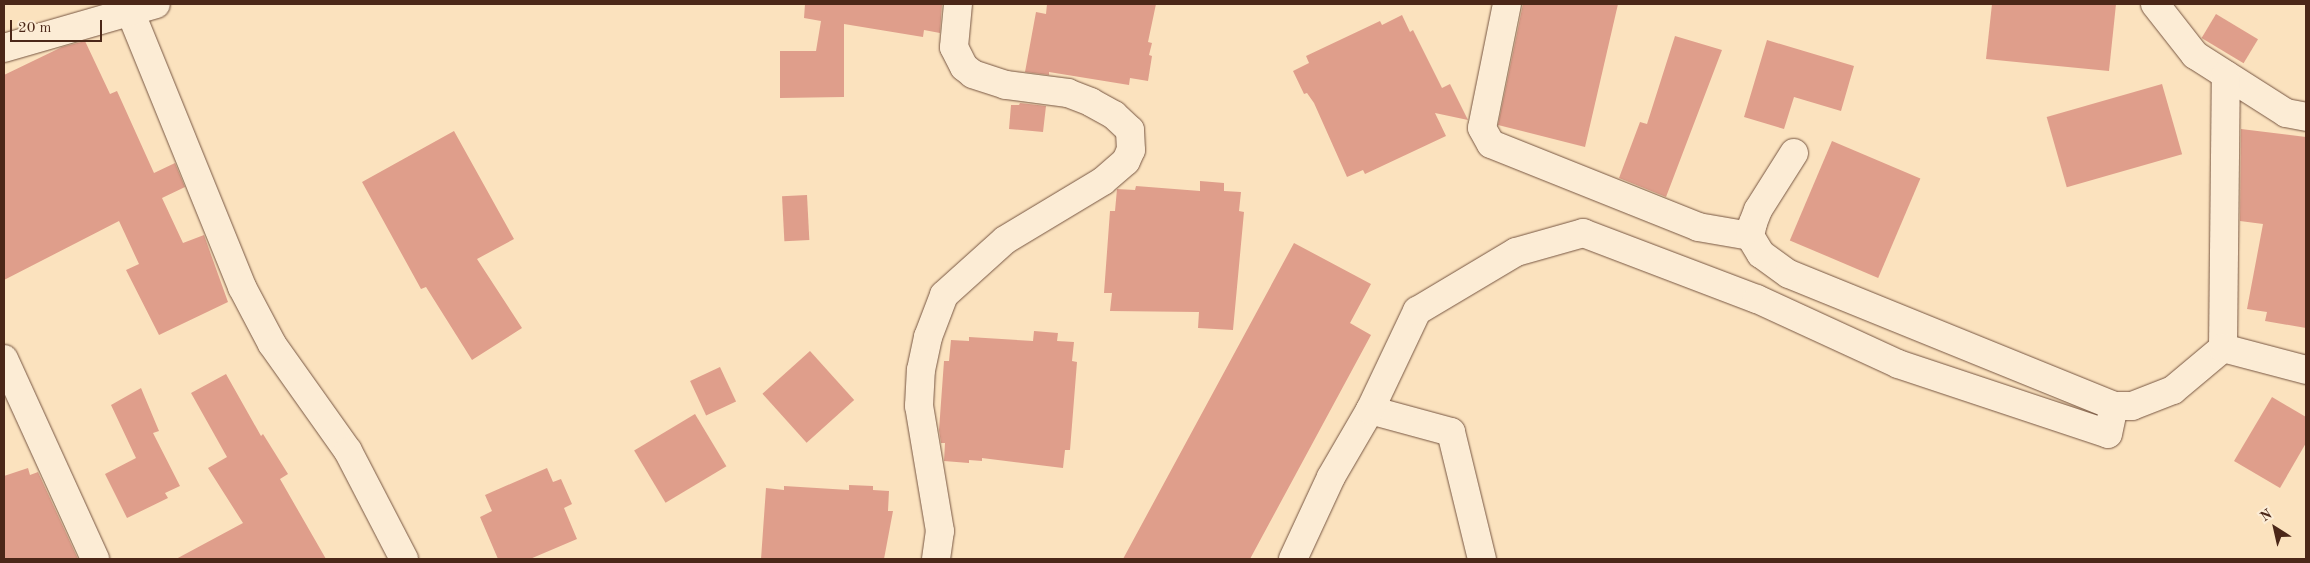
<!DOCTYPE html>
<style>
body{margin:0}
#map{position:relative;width:2310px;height:563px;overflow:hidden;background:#fbe2be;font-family:"Old Standard TT",serif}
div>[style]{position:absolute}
.building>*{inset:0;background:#df9e8b;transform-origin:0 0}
.roads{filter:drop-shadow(0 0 1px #775642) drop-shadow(0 0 1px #775642)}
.minor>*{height:28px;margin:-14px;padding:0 14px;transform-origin:14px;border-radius:14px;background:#fcecd5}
span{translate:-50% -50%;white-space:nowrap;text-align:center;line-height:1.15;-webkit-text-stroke:4px #fcecd5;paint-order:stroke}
.frame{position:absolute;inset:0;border:5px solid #4b2718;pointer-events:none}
.north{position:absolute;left:2250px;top:503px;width:50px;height:50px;-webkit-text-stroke:4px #fcecd5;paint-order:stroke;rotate:325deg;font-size:14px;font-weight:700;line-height:20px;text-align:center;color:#4b2718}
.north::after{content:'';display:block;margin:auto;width:18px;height:22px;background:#4b2718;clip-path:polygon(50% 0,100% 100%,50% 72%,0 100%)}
.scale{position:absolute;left:10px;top:20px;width:92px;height:22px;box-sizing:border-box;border:2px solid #4b2718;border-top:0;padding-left:6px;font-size:15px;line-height:18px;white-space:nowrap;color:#4b2718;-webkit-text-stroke:4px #fcecd5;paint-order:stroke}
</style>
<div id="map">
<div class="building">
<i style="clip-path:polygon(805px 4px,942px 4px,940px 33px,924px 30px,923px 37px,844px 24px,844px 97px,780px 98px,780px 51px,816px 51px,821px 21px,804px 18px)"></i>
<i style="clip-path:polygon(1047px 4px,1156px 4px,1148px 42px,1152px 43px,1149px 55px,1152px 56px,1148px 81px,1130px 78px,1129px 85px,1049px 72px,1049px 75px,1025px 72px,1036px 12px,1046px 14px)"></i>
<i style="clip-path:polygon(1523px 4px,1618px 4px,1585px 147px,1498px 125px)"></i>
<i style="clip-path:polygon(1992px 4px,2116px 4px,2109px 71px,1986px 59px)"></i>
<i style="left:2216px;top:14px;width:49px;height:28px;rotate:31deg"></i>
<i style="clip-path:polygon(1402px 15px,1410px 32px,1413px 30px,1442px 88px,1450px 84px,1468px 120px,1435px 113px,1446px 136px,1365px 174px,1363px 170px,1347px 177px,1314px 103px,1307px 93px,1304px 94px,1293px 71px,1309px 63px,1306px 56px,1380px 21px,1382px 25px)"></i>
<i style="clip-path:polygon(1675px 36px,1722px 50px,1666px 197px,1619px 178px,1640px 122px,1647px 124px)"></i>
<i style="clip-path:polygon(1767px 40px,1854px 66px,1841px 111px,1794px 97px,1784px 129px,1744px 117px)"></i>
<i style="clip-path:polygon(85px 41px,110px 94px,117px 91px,154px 173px,175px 163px,185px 187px,162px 198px,183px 243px,204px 235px,228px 302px,159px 335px,126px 270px,139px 264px,119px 221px,4px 280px,4px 75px,62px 47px)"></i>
<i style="left:2162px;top:84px;width:73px;height:120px;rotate:74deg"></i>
<i style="clip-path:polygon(1020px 103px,1046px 106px,1043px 132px,1009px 129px,1011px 105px,1019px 105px)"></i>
<i style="clip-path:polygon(2241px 129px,2306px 137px,2306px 328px,2265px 321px,2267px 312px,2247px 309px,2263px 224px,2240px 221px)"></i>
<i style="clip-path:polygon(454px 131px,514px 239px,477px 259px,522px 328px,472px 360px,426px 287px,421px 289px,362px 182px)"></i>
<i style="left:1832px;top:141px;width:96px;height:108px;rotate:23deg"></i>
<i style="clip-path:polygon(1200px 181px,1224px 183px,1224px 191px,1241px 192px,1239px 211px,1244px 212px,1233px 330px,1198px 328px,1199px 312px,1110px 311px,1112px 293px,1104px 293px,1110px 211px,1115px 211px,1117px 189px,1135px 190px,1136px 186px,1200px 191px)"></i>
<i style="left:807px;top:195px;width:45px;height:25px;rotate:87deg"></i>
<i style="clip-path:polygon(1294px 243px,1371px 284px,1350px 323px,1371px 335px,1250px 559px,1123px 559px)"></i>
<i style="clip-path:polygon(1034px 331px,1058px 333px,1057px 341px,1074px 342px,1072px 361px,1077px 362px,1070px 450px,1065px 450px,1063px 468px,982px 458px,982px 461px,969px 460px,969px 463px,944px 461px,945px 443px,941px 443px,939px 430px,944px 361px,949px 361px,951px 340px,969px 341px,969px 337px,1033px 341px)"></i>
<i style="left:810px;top:351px;width:66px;height:64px;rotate:48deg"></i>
<i style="left:720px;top:367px;width:38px;height:33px;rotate:65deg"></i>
<i style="clip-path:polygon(226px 374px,261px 436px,263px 434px,288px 474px,280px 479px,326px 559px,176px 559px,243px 523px,208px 468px,227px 457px,191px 393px)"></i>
<i style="clip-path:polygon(141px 388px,159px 431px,153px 433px,180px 486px,165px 493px,168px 498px,127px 518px,105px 474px,136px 458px,111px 405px)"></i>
<i style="clip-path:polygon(2272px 397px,2306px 417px,2306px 443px,2280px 488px,2234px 461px)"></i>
<i style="left:695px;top:414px;width:61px;height:71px;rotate:59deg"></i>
<i style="clip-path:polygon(28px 468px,30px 475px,38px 472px,78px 559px,4px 559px,4px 476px)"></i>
<i style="clip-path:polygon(547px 468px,553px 482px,561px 479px,572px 504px,564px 508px,577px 539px,530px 559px,498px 559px,480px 517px,492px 511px,485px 495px)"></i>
<i style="clip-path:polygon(849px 485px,873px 486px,873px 490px,889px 491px,888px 511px,893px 511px,884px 559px,761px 559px,766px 488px,784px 490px,784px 486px,849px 490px)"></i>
</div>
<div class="roads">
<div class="minor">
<i style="left:1507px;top:4px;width:126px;rotate:101.4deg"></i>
<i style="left:1482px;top:128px;width:18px;rotate:61deg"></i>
<i style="left:1491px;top:144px;width:223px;rotate:21.8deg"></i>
<i style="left:1698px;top:227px;width:53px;rotate:9.8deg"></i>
<i style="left:2155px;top:4px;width:65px;rotate:51.9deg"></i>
<i style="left:2195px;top:55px;width:108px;rotate:32.5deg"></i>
<i style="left:2286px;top:113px;width:20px;rotate:11deg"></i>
<i style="left:130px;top:11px;width:298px;rotate:67.9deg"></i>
<i style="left:242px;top:287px;width:64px;rotate:62.2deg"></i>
<i style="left:272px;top:344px;width:131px;rotate:54.6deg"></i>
<i style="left:348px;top:451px;width:122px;rotate:62.6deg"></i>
<i style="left:4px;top:48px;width:158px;rotate:-16.1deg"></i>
<i style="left:1794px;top:153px;width:67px;rotate:122.3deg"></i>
<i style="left:1758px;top:210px;width:14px;rotate:111deg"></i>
<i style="left:1753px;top:223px;width:13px;rotate:103deg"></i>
<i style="left:1750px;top:236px;width:21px;rotate:59deg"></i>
<i style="left:1761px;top:254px;width:34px;rotate:36deg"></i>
<i style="left:1789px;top:274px;width:351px;rotate:22.1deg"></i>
<i style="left:2114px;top:406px;width:18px"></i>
<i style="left:2132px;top:406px;width:44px;rotate:-21.3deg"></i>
<i style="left:2173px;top:390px;width:65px;rotate:-40deg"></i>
<i style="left:2223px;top:348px;width:273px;rotate:-89.4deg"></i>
<i style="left:2223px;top:348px;width:86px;rotate:14.8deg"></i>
<i style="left:4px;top:359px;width:220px;rotate:65.5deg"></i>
<i style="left:1370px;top:410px;width:84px;rotate:15.2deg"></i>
<i style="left:1451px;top:432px;width:131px;rotate:76.3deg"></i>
<i style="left:936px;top:559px;width:28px;rotate:-82deg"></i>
<i style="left:940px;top:531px;width:127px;rotate:-99.5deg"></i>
<i style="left:919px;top:406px;width:36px;rotate:-87deg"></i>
<i style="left:921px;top:370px;width:34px;rotate:-78deg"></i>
<i style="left:928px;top:337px;width:45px;rotate:-69.1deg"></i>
<i style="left:944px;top:295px;width:82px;rotate:-42deg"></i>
<i style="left:1005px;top:240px;width:114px;rotate:-31deg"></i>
<i style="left:1103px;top:181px;width:30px;rotate:-41deg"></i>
<i style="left:1126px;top:161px;width:12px;rotate:-66deg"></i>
<i style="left:1131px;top:150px;width:20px;rotate:-93deg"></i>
<i style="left:1130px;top:130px;width:22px;rotate:-137deg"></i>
<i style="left:1114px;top:115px;width:26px;rotate:-151deg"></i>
<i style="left:1091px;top:102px;width:25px;rotate:-159deg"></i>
<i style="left:1068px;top:93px;width:63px;rotate:-172.6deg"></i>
<i style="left:1006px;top:85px;width:35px;rotate:-162deg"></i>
<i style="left:973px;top:74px;width:11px;rotate:-142deg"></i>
<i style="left:964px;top:67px;width:22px;rotate:-117deg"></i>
<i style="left:954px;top:47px;width:43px;rotate:-84.7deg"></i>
<i style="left:1293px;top:559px;width:90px;rotate:-65.1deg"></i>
<i style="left:1331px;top:477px;width:78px;rotate:-59.8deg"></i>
<i style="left:1370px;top:410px;width:110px;rotate:-64.6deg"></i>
<i style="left:1417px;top:311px;width:115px;rotate:-30.8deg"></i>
<i style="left:1516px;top:252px;width:70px;rotate:-15.8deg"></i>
<i style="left:1583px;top:233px;width:186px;rotate:20.8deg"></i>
<i style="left:1757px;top:299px;width:155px;rotate:24.7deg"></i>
<i style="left:1898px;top:364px;width:221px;rotate:18.4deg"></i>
<i style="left:2108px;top:434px;width:29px;rotate:-78deg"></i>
</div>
</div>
<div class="frame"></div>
<div class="north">N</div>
<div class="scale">20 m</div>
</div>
